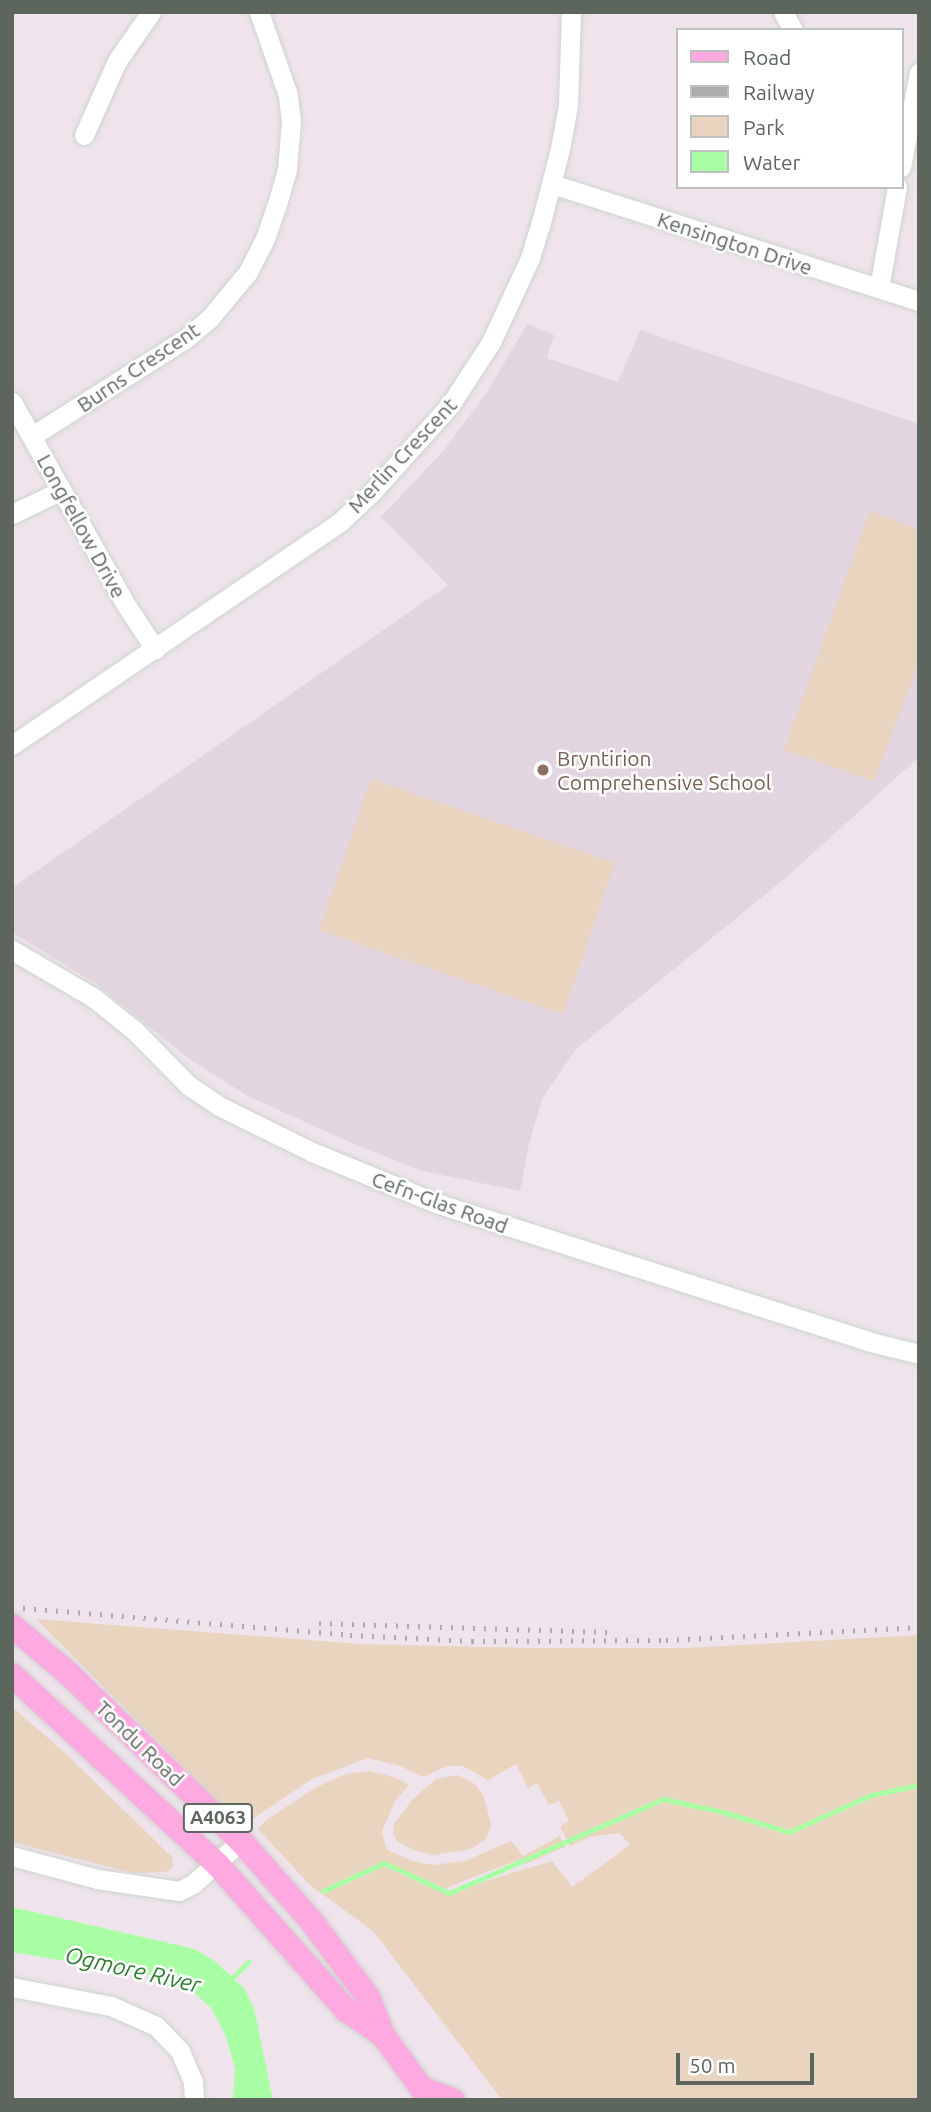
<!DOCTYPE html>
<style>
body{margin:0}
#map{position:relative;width:931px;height:2112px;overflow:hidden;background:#efe4ec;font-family:Ubuntu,sans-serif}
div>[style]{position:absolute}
.education>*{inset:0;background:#e2d5df}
.green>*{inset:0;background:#e8d4bf;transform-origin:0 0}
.water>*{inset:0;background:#a9ffa4}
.stream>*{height:5px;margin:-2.5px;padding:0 2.5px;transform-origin:2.5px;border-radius:2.5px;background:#a9ffa4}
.roads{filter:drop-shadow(0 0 2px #cdd4ce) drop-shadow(0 0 2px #cdd4ce)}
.minor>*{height:19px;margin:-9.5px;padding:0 9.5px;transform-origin:9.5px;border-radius:9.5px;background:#fff}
.major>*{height:24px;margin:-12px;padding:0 12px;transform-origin:12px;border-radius:12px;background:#ffa9e1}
.rail>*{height:5px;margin-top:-2.5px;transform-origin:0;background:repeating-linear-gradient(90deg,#aaadab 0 2px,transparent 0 11px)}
.dots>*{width:19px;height:19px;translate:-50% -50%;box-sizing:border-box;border:4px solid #fff;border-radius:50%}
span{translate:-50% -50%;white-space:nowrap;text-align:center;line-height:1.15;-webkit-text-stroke:5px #fff;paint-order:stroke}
.shield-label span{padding:2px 5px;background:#fff;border:2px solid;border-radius:5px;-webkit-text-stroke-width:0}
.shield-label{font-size:19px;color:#5c665d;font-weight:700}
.street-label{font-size:21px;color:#5c665d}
.education-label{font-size:21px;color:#785e54}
.left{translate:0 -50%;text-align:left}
.water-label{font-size:23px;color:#2d802f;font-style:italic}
.frame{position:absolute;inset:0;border:14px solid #5c665d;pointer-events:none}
.legend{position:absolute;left:676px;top:28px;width:228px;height:161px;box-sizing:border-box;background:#fff;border:2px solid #bec2be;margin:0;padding:9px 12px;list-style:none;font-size:21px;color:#5c665d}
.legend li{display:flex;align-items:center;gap:14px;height:35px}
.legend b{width:35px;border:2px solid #bec2be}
.scale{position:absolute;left:676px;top:2053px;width:138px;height:32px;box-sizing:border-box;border:4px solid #5c665d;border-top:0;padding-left:9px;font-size:21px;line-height:24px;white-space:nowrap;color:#5c665d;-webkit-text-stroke:5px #fff;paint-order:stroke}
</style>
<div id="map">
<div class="education">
<i style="clip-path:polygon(527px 324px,554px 335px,547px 358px,618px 382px,640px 330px,919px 424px,919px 757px,789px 875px,575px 1050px,542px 1099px,529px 1144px,520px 1191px,422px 1171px,347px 1141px,248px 1096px,192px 1061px,96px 984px,12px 932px,12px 888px,448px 585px,381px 517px,444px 450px,486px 394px)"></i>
</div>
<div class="green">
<i style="clip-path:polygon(870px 511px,919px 530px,919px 662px,874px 781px,784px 750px)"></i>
<i style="left:371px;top:779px;width:258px;height:160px;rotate:19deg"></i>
<i style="clip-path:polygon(36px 1619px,361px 1644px,532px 1648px,686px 1648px,919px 1635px,919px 2100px,502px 2100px,374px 1932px,310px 1885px,258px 1829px,265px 1821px,315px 1788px,346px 1774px,369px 1771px,394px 1777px,409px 1785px,395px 1801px,382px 1831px,386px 1849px,412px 1861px,432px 1865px,465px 1861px,511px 1841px,523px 1856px,560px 1836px,565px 1847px,525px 1864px,518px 1860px,446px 1888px,449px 1892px,552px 1861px,572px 1887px,630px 1845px,620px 1833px,590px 1837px,570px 1846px,560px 1826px,569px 1821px,559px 1801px,549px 1805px,537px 1783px,528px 1788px,516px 1764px,488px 1780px,463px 1766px,447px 1766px,423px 1777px,400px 1766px,368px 1758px,312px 1779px,251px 1820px,240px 1824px)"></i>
<i style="clip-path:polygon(12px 1707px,62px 1750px,173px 1858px,173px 1867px,167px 1872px,133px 1873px,12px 1842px)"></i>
<i style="clip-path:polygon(458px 1775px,475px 1784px,484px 1797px,491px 1825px,486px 1839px,471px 1849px,433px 1855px,413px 1850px,397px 1841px,393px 1833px,394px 1824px,413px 1799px,436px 1779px)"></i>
</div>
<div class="water">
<i style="clip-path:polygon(12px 1907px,195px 1949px,216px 1962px,244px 1988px,254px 2008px,273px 2100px,233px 2100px,235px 2068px,225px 2034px,211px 2008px,187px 1986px,172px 1979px,12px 1952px)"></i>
</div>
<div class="stream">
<i style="left:323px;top:1891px;width:67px;rotate:-24.7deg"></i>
<i style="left:384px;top:1863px;width:72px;rotate:24.8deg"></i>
<i style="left:449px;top:1893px;width:234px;rotate:-23.7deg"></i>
<i style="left:663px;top:1799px;width:61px;rotate:12.2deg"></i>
<i style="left:723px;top:1812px;width:69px;rotate:16.9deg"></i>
<i style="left:789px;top:1832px;width:90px;rotate:-24.3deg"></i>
<i style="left:871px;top:1795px;width:49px;rotate:-11.8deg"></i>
<i style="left:229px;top:1981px;width:28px;rotate:-45deg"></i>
</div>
<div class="roads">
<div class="minor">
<i style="left:783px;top:12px;width:21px;rotate:61deg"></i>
<i style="left:84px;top:135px;width:81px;rotate:-66deg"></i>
<i style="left:117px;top:61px;width:60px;rotate:-55.2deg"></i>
<i style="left:901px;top:167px;width:96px;rotate:-79.2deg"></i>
<i style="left:552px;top:184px;width:385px;rotate:17.7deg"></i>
<i style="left:879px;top:288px;width:103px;rotate:-79.9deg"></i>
<i style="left:12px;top:402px;width:233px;rotate:60.7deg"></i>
<i style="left:126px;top:605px;width:53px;rotate:56.6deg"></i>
<i style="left:32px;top:436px;width:181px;rotate:-32.4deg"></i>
<i style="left:185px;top:339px;width:31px;rotate:-40deg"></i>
<i style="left:209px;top:319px;width:61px;rotate:-50.3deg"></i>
<i style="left:248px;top:272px;width:37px;rotate:-63deg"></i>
<i style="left:265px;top:239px;width:40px;rotate:-71.1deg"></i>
<i style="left:278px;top:201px;width:32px;rotate:-74deg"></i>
<i style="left:287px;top:170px;width:49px;rotate:-85.3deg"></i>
<i style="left:291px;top:121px;width:26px;rotate:-97deg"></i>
<i style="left:288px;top:95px;width:88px;rotate:-109.3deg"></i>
<i style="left:12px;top:514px;width:55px;rotate:-25.6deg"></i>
<i style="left:12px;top:745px;width:397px;rotate:-34.2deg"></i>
<i style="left:340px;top:522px;width:44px;rotate:-43.2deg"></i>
<i style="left:372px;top:492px;width:117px;rotate:-48.1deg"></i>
<i style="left:450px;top:405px;width:75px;rotate:-56.9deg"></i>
<i style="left:491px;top:342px;width:93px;rotate:-65.1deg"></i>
<i style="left:530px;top:258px;width:34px;rotate:-73deg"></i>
<i style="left:540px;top:226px;width:80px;rotate:-75.4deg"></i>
<i style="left:560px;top:149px;width:45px;rotate:-79.7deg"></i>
<i style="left:568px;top:105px;width:93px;rotate:-88.2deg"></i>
<i style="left:12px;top:950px;width:95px;rotate:30.3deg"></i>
<i style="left:94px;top:998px;width:53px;rotate:38.8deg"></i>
<i style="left:135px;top:1031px;width:76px;rotate:45.5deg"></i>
<i style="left:188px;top:1085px;width:37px;rotate:34deg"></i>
<i style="left:219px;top:1106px;width:104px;rotate:26.3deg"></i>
<i style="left:312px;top:1152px;width:137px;rotate:22.3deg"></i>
<i style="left:439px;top:1204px;width:449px;rotate:17.7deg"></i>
<i style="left:867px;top:1341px;width:54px;rotate:14deg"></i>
<i style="left:12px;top:1856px;width:88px;rotate:15.1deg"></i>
<i style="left:97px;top:1879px;width:83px;rotate:8.3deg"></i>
<i style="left:179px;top:1891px;width:16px;rotate:-27deg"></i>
<i style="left:193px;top:1884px;width:64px;rotate:-41.9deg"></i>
<i style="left:12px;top:1987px;width:101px;rotate:10.9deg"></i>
<i style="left:111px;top:2006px;width:49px;rotate:24deg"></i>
<i style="left:156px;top:2026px;width:35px;rotate:46deg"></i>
<i style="left:180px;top:2051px;width:33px;rotate:67deg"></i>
<i style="left:193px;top:2081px;width:19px;rotate:87deg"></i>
</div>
<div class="major">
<i style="left:12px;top:1626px;width:75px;rotate:40.1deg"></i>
<i style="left:69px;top:1674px;width:240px;rotate:44.2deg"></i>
<i style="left:241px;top:1841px;width:109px;rotate:48.7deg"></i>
<i style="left:313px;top:1923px;width:92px;rotate:53.4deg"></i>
<i style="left:368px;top:1997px;width:41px;rotate:68.5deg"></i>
<i style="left:12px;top:1675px;width:279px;rotate:42.7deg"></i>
<i style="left:217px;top:1864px;width:195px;rotate:48.5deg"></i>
<i style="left:346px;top:2010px;width:45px;rotate:34deg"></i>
<i style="left:383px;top:2035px;width:80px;rotate:54.1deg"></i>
<i style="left:425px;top:2090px;width:30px;rotate:20deg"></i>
</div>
</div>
<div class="rail">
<i style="left:12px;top:1607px;width:339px;rotate:4.7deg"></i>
<i style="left:350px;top:1635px;width:122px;rotate:2.8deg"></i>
<i style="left:472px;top:1641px;width:194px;rotate:-0.3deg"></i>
<i style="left:666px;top:1640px;width:253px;rotate:-2.9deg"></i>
<i style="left:319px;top:1623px;width:291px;rotate:1.8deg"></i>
</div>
<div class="dots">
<i style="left:543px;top:770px;background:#8d6e63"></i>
</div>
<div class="shield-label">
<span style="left:218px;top:1818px">A4063</span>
</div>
<div class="street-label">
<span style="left:735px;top:243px;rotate:18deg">Kensington Drive</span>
<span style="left:138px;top:367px;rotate:-34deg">Burns Crescent</span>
<span style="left:402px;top:455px;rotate:-47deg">Merlin Crescent</span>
<span style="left:82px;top:526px;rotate:61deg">Longfellow Drive</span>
<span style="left:440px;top:1202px;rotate:20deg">Cefn-Glas Road</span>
<span style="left:140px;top:1743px;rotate:44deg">Tondu Road</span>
</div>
<div class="education-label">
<span class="left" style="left:557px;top:770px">Bryntirion<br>Comprehensive School</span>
</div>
<div class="water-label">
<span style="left:133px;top:1970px;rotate:13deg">Ogmore River</span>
</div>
<div class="frame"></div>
<ul class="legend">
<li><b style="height:9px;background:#ffa9e1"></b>Road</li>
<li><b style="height:9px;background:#aaadab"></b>Railway</li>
<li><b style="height:19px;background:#e8d4bf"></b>Park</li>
<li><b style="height:19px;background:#a9ffa4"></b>Water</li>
</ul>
<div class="scale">50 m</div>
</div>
